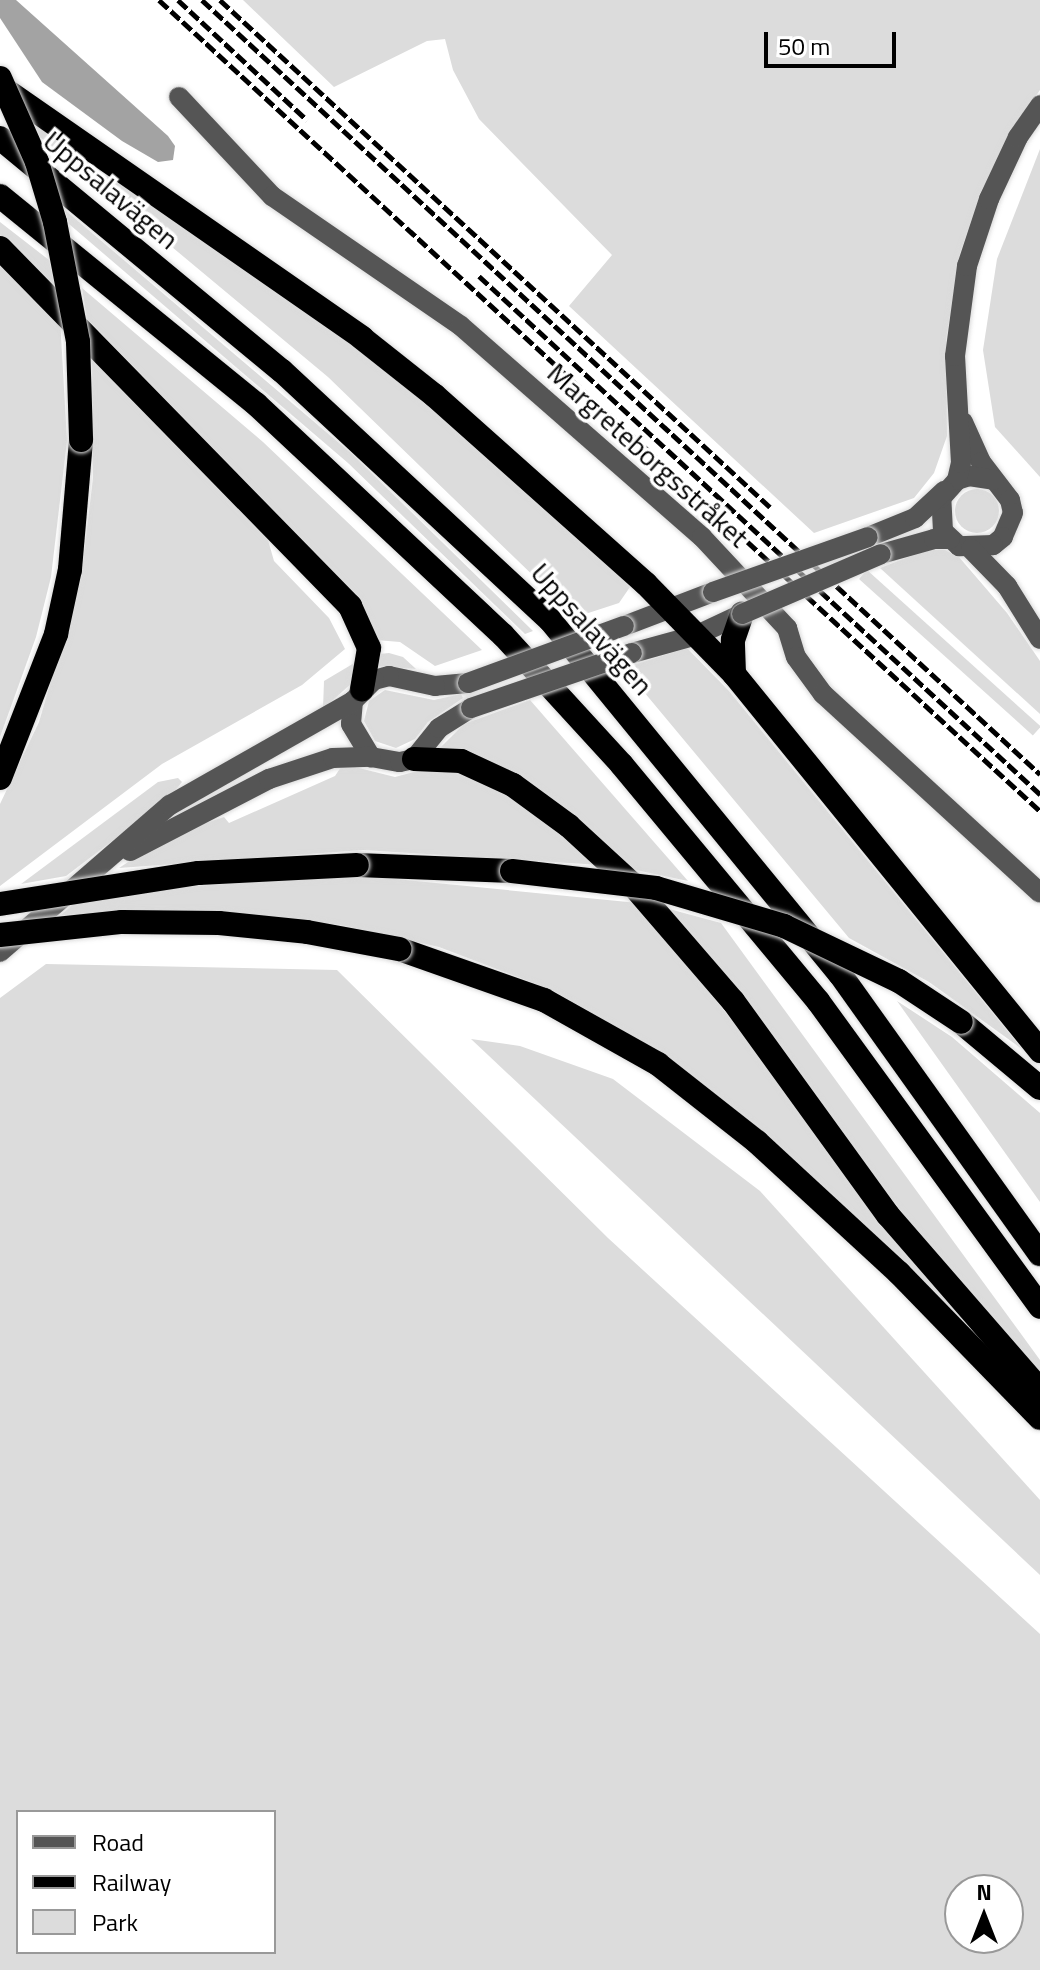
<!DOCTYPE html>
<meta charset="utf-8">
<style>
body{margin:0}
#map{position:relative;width:1040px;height:1970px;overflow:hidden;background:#fff;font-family:"Titillium Web",sans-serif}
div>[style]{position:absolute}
.green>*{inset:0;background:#dcdcdc;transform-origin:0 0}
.round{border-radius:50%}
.water>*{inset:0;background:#a3a3a3}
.roads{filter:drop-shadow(0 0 2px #dbdbdb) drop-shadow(0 0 2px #dbdbdb)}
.minor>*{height:20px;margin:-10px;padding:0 10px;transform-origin:10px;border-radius:10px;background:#555}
.highway>*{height:24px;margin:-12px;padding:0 12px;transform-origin:12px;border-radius:12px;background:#000}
.rail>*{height:5px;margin-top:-2.5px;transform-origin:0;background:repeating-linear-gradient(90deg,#000 0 12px,transparent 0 16px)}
.bridges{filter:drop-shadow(0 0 2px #dbdbdb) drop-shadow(0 0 2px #dbdbdb)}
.minor-bridge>*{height:20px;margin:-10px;padding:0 10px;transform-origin:10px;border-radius:10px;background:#555}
.highway-bridge>*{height:24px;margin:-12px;padding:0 12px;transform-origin:12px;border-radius:12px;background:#000}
span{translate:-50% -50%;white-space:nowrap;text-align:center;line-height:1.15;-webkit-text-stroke:7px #fff;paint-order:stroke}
.street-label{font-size:28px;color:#000}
.legend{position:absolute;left:16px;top:1810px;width:260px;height:144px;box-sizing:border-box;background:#fff;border:2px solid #999;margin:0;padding:10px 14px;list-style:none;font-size:24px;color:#000}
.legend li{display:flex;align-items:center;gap:16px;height:40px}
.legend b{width:40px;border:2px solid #999}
.north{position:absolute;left:944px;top:1874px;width:80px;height:80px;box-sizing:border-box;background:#fff;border:2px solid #999;border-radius:50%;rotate:0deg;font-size:22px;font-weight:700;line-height:32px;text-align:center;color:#000}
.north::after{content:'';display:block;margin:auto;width:28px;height:36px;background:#000;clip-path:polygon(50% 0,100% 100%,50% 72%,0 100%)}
.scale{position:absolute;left:764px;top:32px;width:132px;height:36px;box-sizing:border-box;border:4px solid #000;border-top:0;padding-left:10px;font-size:24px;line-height:28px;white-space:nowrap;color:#000;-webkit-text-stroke:6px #fff;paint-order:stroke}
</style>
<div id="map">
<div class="green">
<i style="clip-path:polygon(243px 0,1040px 0,1040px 90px,1012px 129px,981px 192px,960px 253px,946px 340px,947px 436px,934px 473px,914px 498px,814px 533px,569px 306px,612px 255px,479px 119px,453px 70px,445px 39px,427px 41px,334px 87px)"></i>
<i style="clip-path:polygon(33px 120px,373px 358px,610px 563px,630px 587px,619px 603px,576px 617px,328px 377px,40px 137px)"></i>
<i style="clip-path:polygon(1040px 149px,1040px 477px,995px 427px,983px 350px,997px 259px)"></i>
<i style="clip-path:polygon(65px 210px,352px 454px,533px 631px,525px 634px,348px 463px,69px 224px)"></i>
<i style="clip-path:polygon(0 222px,49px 260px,55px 289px,0 235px)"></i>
<i style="clip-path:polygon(0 262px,60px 318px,67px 441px,51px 577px,36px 637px,0 737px)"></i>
<i style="clip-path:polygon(82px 288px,263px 442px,482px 650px,435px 666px,400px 642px,376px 640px,280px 518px,87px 319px)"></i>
<i style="clip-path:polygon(92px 350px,266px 533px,274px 561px,329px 618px,345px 649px,302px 685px,162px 764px,0 886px,0 804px,39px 722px,81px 579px,93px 478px)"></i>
<i class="round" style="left:955px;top:489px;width:44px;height:44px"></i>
<i style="clip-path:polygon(927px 550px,945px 550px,959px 557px,1007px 613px,1040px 661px,1040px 714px,880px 568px)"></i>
<i style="left:867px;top:570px;width:234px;height:12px;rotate:42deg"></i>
<i style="clip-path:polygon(687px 648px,729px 691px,1022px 1049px,929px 982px,849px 938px,624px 668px)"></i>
<i style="clip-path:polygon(389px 653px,403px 657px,416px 669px,379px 666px,379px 654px)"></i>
<i style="clip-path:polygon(361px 659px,353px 682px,323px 709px,324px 681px)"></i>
<i style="clip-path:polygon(385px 690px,434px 700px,461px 694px,463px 698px,428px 722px,415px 739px,396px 748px,375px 741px,364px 721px,369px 701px)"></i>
<i style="clip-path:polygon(530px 700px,688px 881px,631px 869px,438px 750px,464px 724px)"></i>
<i style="clip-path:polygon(343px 764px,395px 777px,429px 768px,465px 772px,525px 805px,601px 865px,363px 850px,119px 868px,169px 835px,224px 817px,229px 823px,335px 776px)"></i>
<i style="clip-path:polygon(178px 778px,182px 782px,170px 797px,66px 876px,21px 884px,158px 782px)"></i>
<i style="clip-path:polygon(322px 877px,385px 878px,638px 903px,1015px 1375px,656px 1050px,552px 990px,439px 947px,341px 925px,210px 911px,61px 915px,77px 901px,156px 889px)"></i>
<i style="clip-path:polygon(669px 909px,721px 923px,1040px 1360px,1040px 1374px,907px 1219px)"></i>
<i style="clip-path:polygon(evenodd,46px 964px,337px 970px,608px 1238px,1040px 1634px,1040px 1970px,0 1970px,0 998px,46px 964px,18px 1812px,274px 1812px,274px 1952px,18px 1952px,18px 1812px,46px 964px,960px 1890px,1008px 1890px,1008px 1938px,960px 1938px,960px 1890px)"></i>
<i style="clip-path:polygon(897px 1001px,952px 1037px,1040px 1113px,1040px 1202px)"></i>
<i style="clip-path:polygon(471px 1039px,520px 1046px,613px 1079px,760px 1191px,1040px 1500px,1040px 1575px)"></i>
</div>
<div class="water">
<i style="clip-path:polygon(0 0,16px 0,168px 136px,175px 146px,173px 160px,158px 162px,122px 141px,42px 82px,0 18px)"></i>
</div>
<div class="roads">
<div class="minor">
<i style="left:179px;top:97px;width:136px;rotate:46.8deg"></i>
<i style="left:272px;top:196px;width:229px;rotate:34.5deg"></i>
<i style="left:461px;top:326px;width:320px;rotate:41.2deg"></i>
<i style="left:702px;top:537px;width:125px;rotate:47deg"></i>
<i style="left:787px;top:628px;width:30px;rotate:73deg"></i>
<i style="left:796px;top:657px;width:46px;rotate:53.9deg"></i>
<i style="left:823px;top:694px;width:294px;rotate:42.5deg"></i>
<i style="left:963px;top:422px;width:44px;rotate:65.8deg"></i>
<i style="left:981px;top:462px;width:48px;rotate:52.7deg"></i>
<i style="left:1010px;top:500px;width:13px;rotate:77deg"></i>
<i style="left:1013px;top:513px;width:26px;rotate:113deg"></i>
<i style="left:1003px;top:537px;width:13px;rotate:141deg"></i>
<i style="left:993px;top:545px;width:34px;rotate:178deg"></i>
<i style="left:959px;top:546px;width:22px;rotate:-137deg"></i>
<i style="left:943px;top:531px;width:33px;rotate:-93deg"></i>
<i style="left:941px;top:498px;width:24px;rotate:-48deg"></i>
<i style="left:957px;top:480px;width:13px;rotate:-18deg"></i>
<i style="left:969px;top:476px;width:25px;rotate:9deg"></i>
<i style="left:957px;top:480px;width:17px;rotate:-77deg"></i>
<i style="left:961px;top:463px;width:107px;rotate:-93.2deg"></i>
<i style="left:955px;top:356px;width:91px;rotate:-82.4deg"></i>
<i style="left:967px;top:266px;width:71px;rotate:-71.8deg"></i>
<i style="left:989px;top:199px;width:68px;rotate:-64.9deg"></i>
<i style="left:1018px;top:137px;width:39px;rotate:-55deg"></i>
<i style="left:868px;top:537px;width:51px;rotate:-22deg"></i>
<i style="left:915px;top:518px;width:40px;rotate:-43deg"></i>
<i style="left:971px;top:549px;width:52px;rotate:45.8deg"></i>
<i style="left:1007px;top:586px;width:62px;rotate:58.1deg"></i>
<i style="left:881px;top:554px;width:55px;rotate:-15.8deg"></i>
<i style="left:934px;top:539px;width:16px"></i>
<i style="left:624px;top:626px;width:95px;rotate:-20.9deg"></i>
<i style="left:632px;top:653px;width:67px;rotate:-15.5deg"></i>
<i style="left:697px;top:635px;width:50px;rotate:-25deg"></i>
<i style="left:468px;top:683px;width:33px;rotate:175deg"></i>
<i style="left:435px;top:686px;width:47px;rotate:-167.7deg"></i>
<i style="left:389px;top:676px;width:16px;rotate:165deg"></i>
<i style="left:374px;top:680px;width:30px;rotate:135deg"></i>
<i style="left:353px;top:701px;width:23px;rotate:95deg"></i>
<i style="left:351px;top:724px;width:39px;rotate:59deg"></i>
<i style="left:371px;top:757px;width:29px;rotate:10deg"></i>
<i style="left:400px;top:762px;width:14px;rotate:-12deg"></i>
<i style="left:414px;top:759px;width:40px;rotate:-51deg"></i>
<i style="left:439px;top:728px;width:38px;rotate:-32deg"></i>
<i style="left:130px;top:851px;width:157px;rotate:-27.4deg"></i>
<i style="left:269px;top:779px;width:67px;rotate:-18.2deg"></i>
<i style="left:333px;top:758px;width:38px;rotate:-2deg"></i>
<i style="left:0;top:952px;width:225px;rotate:-40.9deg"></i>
<i style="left:170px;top:805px;width:210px;rotate:-29.6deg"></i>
</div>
<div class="highway">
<i style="left:0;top:86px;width:441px;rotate:34.8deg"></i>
<i style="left:362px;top:338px;width:92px;rotate:38.4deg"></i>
<i style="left:434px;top:395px;width:284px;rotate:41.7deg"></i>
<i style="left:646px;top:584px;width:126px;rotate:45.6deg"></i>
<i style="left:734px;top:674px;width:486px;rotate:50.9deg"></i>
<i style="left:0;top:138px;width:366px;rotate:39.6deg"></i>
<i style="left:282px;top:371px;width:366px;rotate:42.9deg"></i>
<i style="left:550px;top:620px;width:458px;rotate:50.7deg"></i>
<i style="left:840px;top:974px;width:344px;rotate:54.5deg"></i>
<i style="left:0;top:196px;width:330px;rotate:39.1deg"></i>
<i style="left:256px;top:404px;width:338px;rotate:43.1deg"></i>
<i style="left:503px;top:635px;width:176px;rotate:47.5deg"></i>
<i style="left:622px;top:765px;width:307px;rotate:50.3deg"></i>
<i style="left:818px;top:1001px;width:378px;rotate:54deg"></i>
<i style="left:0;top:248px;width:501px;rotate:45.65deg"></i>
<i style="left:350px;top:606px;width:46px;rotate:65.7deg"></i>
<i style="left:369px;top:648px;width:42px;rotate:99.7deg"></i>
<i style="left:734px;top:674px;width:34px;rotate:-92deg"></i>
<i style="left:733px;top:640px;width:28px;rotate:-71deg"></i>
<i style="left:414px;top:759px;width:47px;rotate:2.4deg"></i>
<i style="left:461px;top:761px;width:57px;rotate:24.8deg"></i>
<i style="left:513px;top:785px;width:69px;rotate:36.2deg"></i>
<i style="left:569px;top:826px;width:84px;rotate:42.6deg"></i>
<i style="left:631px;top:883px;width:156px;rotate:49.2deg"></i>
<i style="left:733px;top:1001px;width:264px;rotate:54.1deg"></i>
<i style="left:888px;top:1215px;width:232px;rotate:49deg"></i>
<i style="left:0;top:778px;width:155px;rotate:-68.7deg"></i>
<i style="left:56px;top:634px;width:66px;rotate:-77.8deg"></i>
<i style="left:70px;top:569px;width:129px;rotate:-85.1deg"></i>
<i style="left:357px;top:865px;width:155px;rotate:2.2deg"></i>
<i style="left:399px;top:949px;width:154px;rotate:19.4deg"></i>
<i style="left:544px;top:1000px;width:131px;rotate:29.3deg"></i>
<i style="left:658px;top:1064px;width:126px;rotate:38.2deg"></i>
<i style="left:757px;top:1142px;width:193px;rotate:42.7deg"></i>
<i style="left:899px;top:1273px;width:202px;rotate:45.8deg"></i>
<i style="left:961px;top:1022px;width:103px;rotate:39.9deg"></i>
</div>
</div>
<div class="rail">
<i style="left:159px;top:0;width:1197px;rotate:42.63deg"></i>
<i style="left:178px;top:0;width:176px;rotate:42.9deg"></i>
<i style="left:202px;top:0;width:1141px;rotate:42.73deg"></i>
<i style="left:220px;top:0;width:748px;rotate:42.67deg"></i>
<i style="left:479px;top:276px;width:764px;rotate:42.72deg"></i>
</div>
<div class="bridges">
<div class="minor-bridge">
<i style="left:713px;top:592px;width:164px;rotate:-19.5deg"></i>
<i style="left:742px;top:614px;width:151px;rotate:-23.3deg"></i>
<i style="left:468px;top:683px;width:166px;rotate:-20.1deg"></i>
<i style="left:471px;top:708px;width:170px;rotate:-18.9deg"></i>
</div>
<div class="highway-bridge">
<i style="left:0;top:78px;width:92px;rotate:66.2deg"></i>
<i style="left:37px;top:162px;width:63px;rotate:73.3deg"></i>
<i style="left:55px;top:222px;width:122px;rotate:79.1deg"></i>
<i style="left:78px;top:342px;width:98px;rotate:88.2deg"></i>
<i style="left:512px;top:871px;width:145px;rotate:6.7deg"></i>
<i style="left:656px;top:888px;width:134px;rotate:16.5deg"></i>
<i style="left:784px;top:926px;width:127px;rotate:25.6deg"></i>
<i style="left:899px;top:981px;width:74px;rotate:33.5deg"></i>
<i style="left:0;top:904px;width:201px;rotate:-8.9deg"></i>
<i style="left:199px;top:873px;width:158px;rotate:-2.9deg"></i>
<i style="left:0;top:935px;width:123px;rotate:-6.1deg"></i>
<i style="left:122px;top:922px;width:97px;rotate:0.6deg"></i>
<i style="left:219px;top:923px;width:88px;rotate:5.8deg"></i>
<i style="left:307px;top:932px;width:94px;rotate:10.5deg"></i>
</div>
</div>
<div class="street-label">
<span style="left:111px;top:190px;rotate:40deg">Uppsalavägen</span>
<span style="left:648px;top:455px;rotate:42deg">Margreteborgsstråket</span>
<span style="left:592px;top:629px;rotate:48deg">Uppsalavägen</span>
</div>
<ul class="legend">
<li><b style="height:10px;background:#555"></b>Road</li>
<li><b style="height:10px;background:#000"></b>Railway</li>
<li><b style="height:22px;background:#dcdcdc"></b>Park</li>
</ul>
<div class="north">N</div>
<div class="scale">50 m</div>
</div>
